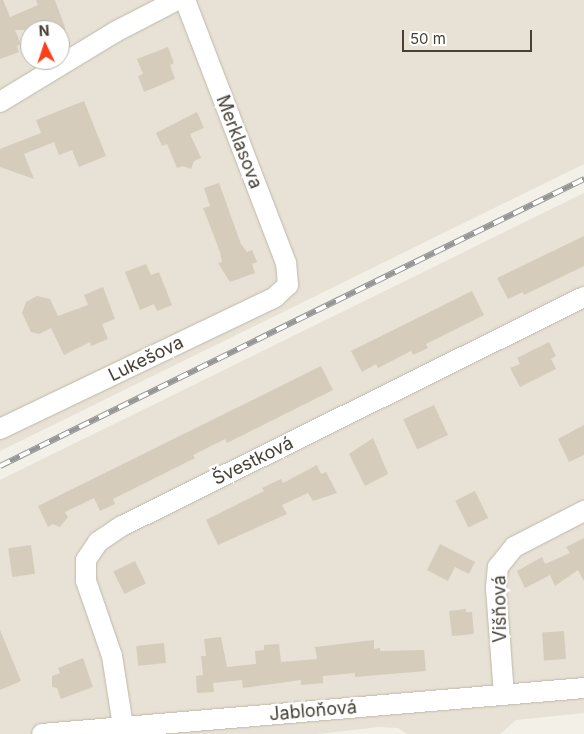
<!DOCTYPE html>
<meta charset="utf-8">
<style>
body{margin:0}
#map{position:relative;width:584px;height:734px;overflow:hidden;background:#f3f0e7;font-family:Inter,sans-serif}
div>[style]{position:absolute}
.residential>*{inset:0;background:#e7e2d5}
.building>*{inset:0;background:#d5ccbc;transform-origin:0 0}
.roads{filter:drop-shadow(0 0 1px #bfb8a9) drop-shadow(0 0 1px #bfb8a9)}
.minor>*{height:20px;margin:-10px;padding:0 10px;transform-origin:10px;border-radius:10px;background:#fff}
.rail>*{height:5.5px;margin-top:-2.75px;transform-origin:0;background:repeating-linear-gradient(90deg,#fff 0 11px,#969696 0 22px);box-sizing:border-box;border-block:1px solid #969696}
span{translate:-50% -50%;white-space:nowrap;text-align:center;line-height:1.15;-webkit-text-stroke:4.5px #fff;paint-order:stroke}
.street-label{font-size:18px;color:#464036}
.north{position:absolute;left:20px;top:20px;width:50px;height:50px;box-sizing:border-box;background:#fff;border:1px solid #b5b3af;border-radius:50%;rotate:356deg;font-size:14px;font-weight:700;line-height:20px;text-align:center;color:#464036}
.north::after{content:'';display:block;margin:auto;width:18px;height:22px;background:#fb3f16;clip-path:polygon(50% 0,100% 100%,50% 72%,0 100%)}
.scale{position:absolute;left:402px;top:30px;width:130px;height:22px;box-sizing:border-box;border:2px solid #464036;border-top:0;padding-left:6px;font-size:15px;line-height:18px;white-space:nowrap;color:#464036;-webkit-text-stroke:4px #fff;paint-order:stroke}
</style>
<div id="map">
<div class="residential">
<i style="clip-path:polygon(evenodd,0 0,584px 0,584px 164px,0 451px,0 0,30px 30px,60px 30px,60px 60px,30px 60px,30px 30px)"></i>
<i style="clip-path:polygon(584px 193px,584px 713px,516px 720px,500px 734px,407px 734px,398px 728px,379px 727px,318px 734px,0 734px,0 480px)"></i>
</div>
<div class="building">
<i style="clip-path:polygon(0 0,3px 0,10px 17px,38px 5px,36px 0,55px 0,66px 30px,15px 30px,21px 44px,17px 46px,19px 52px,0 59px)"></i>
<i style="clip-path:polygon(168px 47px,174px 63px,170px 65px,175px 79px,144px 92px,138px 76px,143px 74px,137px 59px)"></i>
<i style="clip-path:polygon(84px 101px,106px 156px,79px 167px,72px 150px,59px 155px,54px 142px,24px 154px,34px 179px,0 167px,0 149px,41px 133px,36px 120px)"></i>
<i style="clip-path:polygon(197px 112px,204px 128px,190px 134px,201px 158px,194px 161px,191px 169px,183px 166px,177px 168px,167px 144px,162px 146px,156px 133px)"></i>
<i style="clip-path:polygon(219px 183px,241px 244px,247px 252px,252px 250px,257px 262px,252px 264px,255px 273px,230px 282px,218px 263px,222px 262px,220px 252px,203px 208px,210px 206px,204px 188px)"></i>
<i style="clip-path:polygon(584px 236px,584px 266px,524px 295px,523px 292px,508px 299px,497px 278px)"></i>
<i style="clip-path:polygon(146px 264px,151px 275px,159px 272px,172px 305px,157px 311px,154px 304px,140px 310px,125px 272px)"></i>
<i style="clip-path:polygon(103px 287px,115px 319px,102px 324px,108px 339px,91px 346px,90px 342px,64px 355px,51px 328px,39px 334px,31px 332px,22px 313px,26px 302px,37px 296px,50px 299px,58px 316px,88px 305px,84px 295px)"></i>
<i style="clip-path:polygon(472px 291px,484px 315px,426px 344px,428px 348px,413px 355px,411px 351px,378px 368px,376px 364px,362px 372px,351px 351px)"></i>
<i style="clip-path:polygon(549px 342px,556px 356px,551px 359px,556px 369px,520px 387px,510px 368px,520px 364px,517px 358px)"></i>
<i style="clip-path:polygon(321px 366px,333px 390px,227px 443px,225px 439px,193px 455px,195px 458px,113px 499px,115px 504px,100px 511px,94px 498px,65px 512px,68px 517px,60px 527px,53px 524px,48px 527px,38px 506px)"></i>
<i style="left:434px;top:405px;width:33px;height:34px;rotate:65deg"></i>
<i style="clip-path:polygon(584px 425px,584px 455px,569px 462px,558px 439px)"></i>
<i style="clip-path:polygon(373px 438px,388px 474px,365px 486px,349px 454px)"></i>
<i style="clip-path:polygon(317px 465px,321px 474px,326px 472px,337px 493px,313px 501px,308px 493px,282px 505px,287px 514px,218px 545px,206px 520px,264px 491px,262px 488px,281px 479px,283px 483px)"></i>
<i style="left:475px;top:491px;width:30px;height:22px;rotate:64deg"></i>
<i style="clip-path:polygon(584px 538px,584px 581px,578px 570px,555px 586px,550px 575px,525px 588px,517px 571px,542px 557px,545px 564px,570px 553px,566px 547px)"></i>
<i style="clip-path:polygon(440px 544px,475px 562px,469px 574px,455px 567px,448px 581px,427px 570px)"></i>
<i style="left:31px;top:545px;width:29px;height:23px;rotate:82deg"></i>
<i style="left:135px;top:561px;width:25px;height:24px;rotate:64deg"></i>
<i style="clip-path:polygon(466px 609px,466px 612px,472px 612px,474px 634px,452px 636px,449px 611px)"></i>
<i style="clip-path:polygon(0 630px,21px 681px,0 690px)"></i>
<i style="left:564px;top:631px;width:28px;height:22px;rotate:86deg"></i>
<i style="clip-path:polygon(221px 637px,227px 667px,256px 664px,255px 651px,264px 650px,264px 645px,279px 644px,281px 662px,317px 659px,315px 647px,374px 640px,374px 649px,380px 648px,380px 651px,424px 650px,426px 671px,355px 677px,355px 673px,323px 676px,323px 683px,301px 685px,301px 680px,243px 688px,242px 680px,213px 683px,214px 692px,197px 693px,196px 676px,203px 675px,201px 656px,206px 656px,204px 639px)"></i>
<i style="left:164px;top:643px;width:20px;height:28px;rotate:84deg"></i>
<i style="clip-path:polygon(83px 658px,93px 687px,61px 699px,57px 688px,52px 687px,52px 676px,60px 673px,58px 668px)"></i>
</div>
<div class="roads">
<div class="minor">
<i style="left:0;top:102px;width:135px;rotate:-31.3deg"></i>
<i style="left:115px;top:32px;width:70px;rotate:-27.3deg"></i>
<i style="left:0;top:429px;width:305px;rotate:-25.6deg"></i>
<i style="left:275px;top:297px;width:18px;rotate:-43deg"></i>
<i style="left:288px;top:285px;width:22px;rotate:-95deg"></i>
<i style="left:286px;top:263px;width:282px;rotate:-111deg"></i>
<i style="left:504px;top:695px;width:107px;rotate:-94.3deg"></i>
<i style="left:496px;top:588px;width:21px;rotate:-85deg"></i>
<i style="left:498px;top:567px;width:26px;rotate:-51deg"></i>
<i style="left:514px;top:547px;width:79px;rotate:-27.2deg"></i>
<i style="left:123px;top:726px;width:71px;rotate:-98.9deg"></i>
<i style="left:112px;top:656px;width:79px;rotate:-109.1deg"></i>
<i style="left:86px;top:581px;width:21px;rotate:-90deg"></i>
<i style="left:86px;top:560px;width:22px;rotate:-56deg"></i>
<i style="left:98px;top:542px;width:29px;rotate:-34deg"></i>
<i style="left:122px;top:526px;width:516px;rotate:-26.37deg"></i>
<i style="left:42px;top:734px;width:544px;rotate:-4.85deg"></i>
</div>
</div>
<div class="rail">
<i style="left:0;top:466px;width:651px;rotate:-26.17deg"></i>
</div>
<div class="street-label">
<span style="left:239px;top:142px;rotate:69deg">Merklasova</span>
<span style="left:146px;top:359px;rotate:-26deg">Lukešova</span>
<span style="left:253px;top:461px;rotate:-26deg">Švestková</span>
<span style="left:500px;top:609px;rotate:-91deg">Višňová</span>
<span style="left:313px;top:711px;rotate:-5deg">Jabloňová</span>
</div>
<div class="north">N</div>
<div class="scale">50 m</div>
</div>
